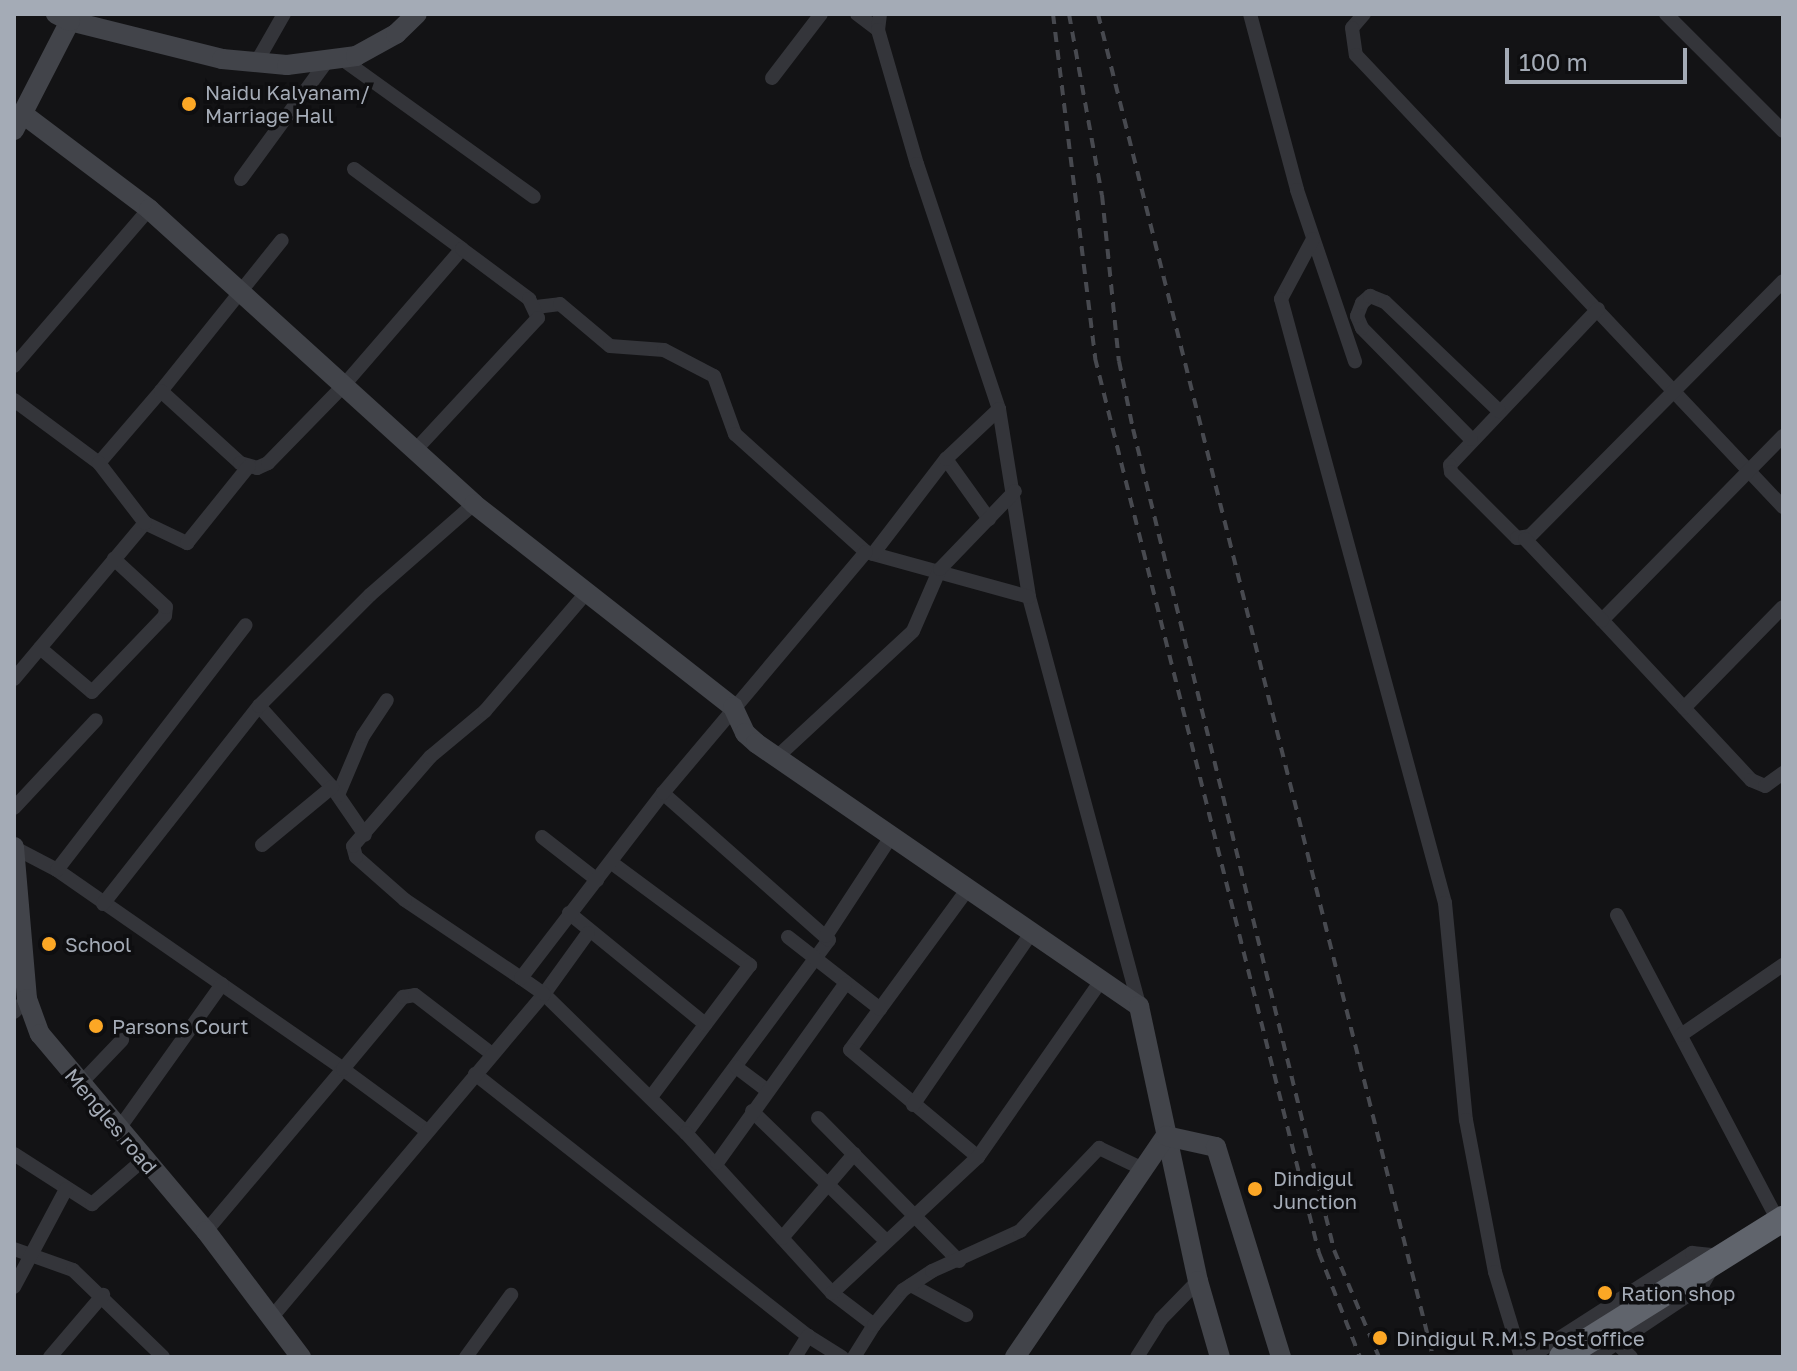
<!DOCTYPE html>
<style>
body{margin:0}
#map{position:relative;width:1797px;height:1371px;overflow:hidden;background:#131315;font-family:"Golos Text",sans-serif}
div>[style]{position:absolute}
.street>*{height:14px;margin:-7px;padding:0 7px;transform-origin:7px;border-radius:7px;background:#34353a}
.secondary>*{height:20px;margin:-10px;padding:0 10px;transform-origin:10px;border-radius:10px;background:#42444a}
.highway>*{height:26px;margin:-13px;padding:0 13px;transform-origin:13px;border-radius:13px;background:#60646c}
.rail>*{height:4px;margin-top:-2px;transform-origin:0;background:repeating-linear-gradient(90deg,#47494f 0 10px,transparent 0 18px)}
.dots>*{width:22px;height:22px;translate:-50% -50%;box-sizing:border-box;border:4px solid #0e0e10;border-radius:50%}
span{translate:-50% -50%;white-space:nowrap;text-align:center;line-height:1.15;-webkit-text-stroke:7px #0e0e10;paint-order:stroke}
.poi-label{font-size:20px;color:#a4abb6}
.left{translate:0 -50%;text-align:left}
.street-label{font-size:20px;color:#a4abb6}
.frame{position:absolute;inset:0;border:16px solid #a4abb6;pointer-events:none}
.scale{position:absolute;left:1505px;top:48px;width:182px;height:36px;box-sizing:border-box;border:4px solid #a4abb6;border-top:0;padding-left:10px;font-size:24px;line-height:28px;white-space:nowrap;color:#a4abb6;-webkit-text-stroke:6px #0e0e10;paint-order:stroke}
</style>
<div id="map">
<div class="street">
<i style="left:857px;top:14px;width:26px;rotate:37deg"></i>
<i style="left:880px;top:14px;width:16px;rotate:97deg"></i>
<i style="left:878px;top:30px;width:140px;rotate:73.8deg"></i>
<i style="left:917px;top:164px;width:258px;rotate:71.5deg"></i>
<i style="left:999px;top:409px;width:190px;rotate:80.9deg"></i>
<i style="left:1029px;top:597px;width:424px;rotate:74.9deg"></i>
<i style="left:1250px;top:14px;width:182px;rotate:75deg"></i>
<i style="left:1297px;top:190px;width:181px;rotate:71.3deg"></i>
<i style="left:1364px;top:14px;width:18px;rotate:131deg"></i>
<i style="left:1352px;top:28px;width:27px;rotate:82deg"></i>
<i style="left:1356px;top:55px;width:622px;rotate:46.63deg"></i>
<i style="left:1666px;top:14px;width:165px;rotate:45deg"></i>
<i style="left:342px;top:59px;width:236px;rotate:35.7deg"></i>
<i style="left:256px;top:63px;width:56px;rotate:-60.3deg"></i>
<i style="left:772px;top:78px;width:81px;rotate:-52.6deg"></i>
<i style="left:354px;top:169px;width:134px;rotate:36.5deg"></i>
<i style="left:241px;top:179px;width:142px;rotate:-53.9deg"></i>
<i style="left:1313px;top:239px;width:68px;rotate:118.1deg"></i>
<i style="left:1281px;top:299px;width:626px;rotate:74.81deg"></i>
<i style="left:1445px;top:903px;width:218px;rotate:84.5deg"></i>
<i style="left:1466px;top:1120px;width:155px;rotate:79.2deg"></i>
<i style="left:1495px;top:1272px;width:89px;rotate:73deg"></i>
<i style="left:536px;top:307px;width:24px;rotate:-7deg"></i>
<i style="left:560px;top:304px;width:65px;rotate:40deg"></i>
<i style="left:610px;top:346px;width:54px;rotate:4.2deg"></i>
<i style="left:664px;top:350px;width:56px;rotate:27.5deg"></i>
<i style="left:714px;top:376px;width:62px;rotate:70.1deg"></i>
<i style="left:735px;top:434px;width:176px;rotate:42deg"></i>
<i style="left:866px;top:552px;width:169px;rotate:15.4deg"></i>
<i style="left:1598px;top:309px;width:215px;rotate:133.5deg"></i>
<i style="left:1450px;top:465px;width:7px;rotate:82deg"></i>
<i style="left:1451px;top:472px;width:93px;rotate:45deg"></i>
<i style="left:1517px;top:538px;width:13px;rotate:-9deg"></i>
<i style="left:1530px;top:536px;width:359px;rotate:-45.2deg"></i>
<i style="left:14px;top:366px;width:207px;rotate:-49.3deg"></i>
<i style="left:161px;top:391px;width:193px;rotate:-51.3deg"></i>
<i style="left:14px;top:400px;width:106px;rotate:36.5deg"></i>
<i style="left:99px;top:463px;width:95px;rotate:-49.3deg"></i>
<i style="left:161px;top:391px;width:107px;rotate:42.3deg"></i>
<i style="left:240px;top:463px;width:18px;rotate:16deg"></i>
<i style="left:257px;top:468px;width:12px;rotate:-24deg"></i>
<i style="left:268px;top:463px;width:109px;rotate:-45.7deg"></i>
<i style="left:344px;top:385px;width:180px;rotate:-49.1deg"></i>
<i style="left:462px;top:249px;width:84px;rotate:36.7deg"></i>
<i style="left:529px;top:299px;width:21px;rotate:65deg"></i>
<i style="left:538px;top:318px;width:178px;rotate:132.9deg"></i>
<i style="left:1783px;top:436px;width:258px;rotate:134.5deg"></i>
<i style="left:1602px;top:620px;width:219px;rotate:47deg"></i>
<i style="left:1751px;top:780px;width:15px;rotate:23deg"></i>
<i style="left:1765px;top:786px;width:22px;rotate:-36deg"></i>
<i style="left:1471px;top:439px;width:156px;rotate:-134.5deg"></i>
<i style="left:1362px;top:328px;width:13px;rotate:-113deg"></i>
<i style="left:1357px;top:316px;width:14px;rotate:-69deg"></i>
<i style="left:1362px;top:303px;width:11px;rotate:-41deg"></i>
<i style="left:1370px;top:296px;width:16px;rotate:22deg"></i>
<i style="left:1385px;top:302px;width:158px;rotate:43.7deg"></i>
<i style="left:946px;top:459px;width:74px;rotate:54.4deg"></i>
<i style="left:145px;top:523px;width:47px;rotate:25.5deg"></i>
<i style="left:187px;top:543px;width:99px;rotate:-51.2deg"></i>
<i style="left:1525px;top:539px;width:112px;rotate:46.5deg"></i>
<i style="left:873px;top:554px;width:120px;rotate:-52.5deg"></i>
<i style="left:946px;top:459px;width:73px;rotate:-43.3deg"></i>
<i style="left:40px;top:648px;width:68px;rotate:40.2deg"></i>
<i style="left:92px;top:692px;width:105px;rotate:-46.2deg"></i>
<i style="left:165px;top:616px;width:9px;rotate:-84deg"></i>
<i style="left:166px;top:607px;width:71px;rotate:-137.3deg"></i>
<i style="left:14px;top:679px;width:204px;rotate:-50deg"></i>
<i style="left:145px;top:523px;width:76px;rotate:-127.5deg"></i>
<i style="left:259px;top:706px;width:109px;rotate:48deg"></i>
<i style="left:332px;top:787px;width:58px;rotate:55.5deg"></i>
<i style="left:1684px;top:708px;width:141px;rotate:-45.6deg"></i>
<i style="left:777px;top:757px;width:185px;rotate:-42.8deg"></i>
<i style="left:913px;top:631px;width:68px;rotate:-66.5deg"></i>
<i style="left:940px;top:569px;width:108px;rotate:-46.1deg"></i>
<i style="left:338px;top:795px;width:64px;rotate:-67deg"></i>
<i style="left:363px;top:736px;width:43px;rotate:-56.3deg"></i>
<i style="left:14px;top:808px;width:120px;rotate:-47deg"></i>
<i style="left:542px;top:837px;width:70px;rotate:38deg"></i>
<i style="left:262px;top:845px;width:91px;rotate:-39.6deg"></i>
<i style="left:15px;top:848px;width:47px;rotate:27.6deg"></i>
<i style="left:57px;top:870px;width:348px;rotate:34.8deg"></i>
<i style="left:343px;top:1069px;width:212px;rotate:130.2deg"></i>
<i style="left:612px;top:863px;width:172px;rotate:36.5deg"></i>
<i style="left:750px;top:965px;width:165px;rotate:126.9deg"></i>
<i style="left:57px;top:870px;width:309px;rotate:-52.4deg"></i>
<i style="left:967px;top:890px;width:198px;rotate:126.2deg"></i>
<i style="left:850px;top:1050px;width:167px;rotate:39.9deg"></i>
<i style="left:978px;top:1157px;width:218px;rotate:-55.1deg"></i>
<i style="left:103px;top:904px;width:252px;rotate:-51.8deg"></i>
<i style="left:259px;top:706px;width:157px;rotate:-45deg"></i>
<i style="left:370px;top:595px;width:138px;rotate:-41.2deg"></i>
<i style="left:569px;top:913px;width:176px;rotate:39.2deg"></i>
<i style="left:1617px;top:915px;width:347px;rotate:62.2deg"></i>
<i style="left:588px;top:933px;width:75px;rotate:125.8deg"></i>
<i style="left:544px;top:994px;width:199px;rotate:44.4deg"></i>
<i style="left:686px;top:1133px;width:240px;rotate:-53.5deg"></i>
<i style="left:829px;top:940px;width:222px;rotate:-138.5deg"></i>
<i style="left:826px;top:936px;width:121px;rotate:-56.8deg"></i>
<i style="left:788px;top:937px;width:117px;rotate:38deg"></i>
<i style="left:521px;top:978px;width:140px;rotate:-146.1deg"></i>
<i style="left:405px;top:900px;width:65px;rotate:-138.7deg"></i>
<i style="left:356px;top:857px;width:11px;rotate:-105deg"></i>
<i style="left:353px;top:846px;width:118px;rotate:-49.1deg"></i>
<i style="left:430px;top:757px;width:72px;rotate:-39.9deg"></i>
<i style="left:485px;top:711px;width:158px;rotate:-49.4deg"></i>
<i style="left:14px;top:1012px;width:18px;rotate:-45deg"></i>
<i style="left:1681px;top:1035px;width:124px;rotate:-34.5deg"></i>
<i style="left:736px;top:1067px;width:40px;rotate:37deg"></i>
<i style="left:475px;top:1074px;width:424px;rotate:38.2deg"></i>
<i style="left:808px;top:1336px;width:40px;rotate:32deg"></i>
<i style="left:80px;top:1084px;width:61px;rotate:-46.3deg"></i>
<i style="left:913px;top:1105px;width:206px;rotate:-55.5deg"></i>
<i style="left:752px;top:1111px;width:187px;rotate:44.1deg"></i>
<i style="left:818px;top:1118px;width:201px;rotate:45.4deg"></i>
<i style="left:118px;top:1130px;width:179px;rotate:-54.5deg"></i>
<i style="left:427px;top:1131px;width:104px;rotate:-143.6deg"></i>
<i style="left:343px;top:1069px;width:94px;rotate:-50.2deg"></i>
<i style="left:403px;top:997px;width:12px;rotate:-9deg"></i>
<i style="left:415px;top:995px;width:97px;rotate:37.5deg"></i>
<i style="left:686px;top:1133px;width:217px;rotate:47.6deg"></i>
<i style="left:832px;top:1293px;width:53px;rotate:37.3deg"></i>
<i style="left:874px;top:1325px;width:38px;rotate:122deg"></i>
<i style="left:14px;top:1154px;width:93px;rotate:32.7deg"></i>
<i style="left:92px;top:1204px;width:67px;rotate:-40.8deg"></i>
<i style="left:717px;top:1163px;width:220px;rotate:-54.4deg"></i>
<i style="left:782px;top:1238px;width:111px;rotate:-49.4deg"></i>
<i style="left:14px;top:1249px;width:63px;rotate:19.6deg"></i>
<i style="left:73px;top:1270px;width:125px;rotate:44deg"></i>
<i style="left:911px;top:1285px;width:63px;rotate:28.6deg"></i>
<i style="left:14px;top:1287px;width:111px;rotate:-62deg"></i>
<i style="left:832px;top:1293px;width:200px;rotate:-43deg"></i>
<i style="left:272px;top:1317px;width:422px;rotate:-49.9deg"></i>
<i style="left:544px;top:994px;width:28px;rotate:-145deg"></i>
<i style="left:521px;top:978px;width:233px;rotate:-52.5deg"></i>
<i style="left:663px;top:793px;width:315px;rotate:-49.9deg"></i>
<i style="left:874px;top:1325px;width:45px;rotate:-50.4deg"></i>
<i style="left:903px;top:1290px;width:35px;rotate:-33deg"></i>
<i style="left:932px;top:1271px;width:97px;rotate:-24.4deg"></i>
<i style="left:1020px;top:1231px;width:115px;rotate:-46.4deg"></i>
<i style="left:1099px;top:1148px;width:49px;rotate:25.5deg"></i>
<i style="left:1617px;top:1344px;width:19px;rotate:43deg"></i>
<i style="left:50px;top:1357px;width:82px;rotate:-49.5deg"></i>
<i style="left:466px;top:1357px;width:77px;rotate:-54deg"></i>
<i style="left:795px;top:1357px;width:25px;rotate:-58deg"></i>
<i style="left:1137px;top:1357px;width:45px;rotate:-57.7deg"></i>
<i style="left:1161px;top:1319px;width:53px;rotate:-45.8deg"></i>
<i style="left:1530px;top:1357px;width:193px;rotate:-32.7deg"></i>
<i style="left:1692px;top:1253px;width:27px;rotate:6deg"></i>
<i style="left:1719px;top:1256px;width:34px;rotate:120deg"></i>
<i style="left:1702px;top:1286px;width:128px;rotate:146.2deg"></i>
</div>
<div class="secondary">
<i style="left:70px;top:21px;width:157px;rotate:14deg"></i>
<i style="left:222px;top:59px;width:65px;rotate:5.3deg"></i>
<i style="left:287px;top:65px;width:70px;rotate:-7.4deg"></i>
<i style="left:356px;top:56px;width:46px;rotate:-28.8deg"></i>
<i style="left:396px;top:34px;width:29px;rotate:-44deg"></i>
<i style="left:23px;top:114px;width:158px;rotate:37deg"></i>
<i style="left:149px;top:209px;width:439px;rotate:42.2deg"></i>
<i style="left:474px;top:504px;width:329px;rotate:38.1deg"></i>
<i style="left:733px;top:707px;width:29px;rotate:65deg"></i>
<i style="left:745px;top:733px;width:15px;rotate:42deg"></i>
<i style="left:756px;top:743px;width:465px;rotate:34.5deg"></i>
<i style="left:1139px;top:1006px;width:281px;rotate:77.9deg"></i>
<i style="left:1198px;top:1281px;width:79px;rotate:73.9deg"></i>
<i style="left:14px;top:130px;width:123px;rotate:-62.8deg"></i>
<i style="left:70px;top:21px;width:16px;rotate:-153deg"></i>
<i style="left:14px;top:847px;width:153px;rotate:85.1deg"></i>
<i style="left:27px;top:999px;width:37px;rotate:70deg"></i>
<i style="left:40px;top:1034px;width:258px;rotate:49.9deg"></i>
<i style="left:206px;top:1231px;width:158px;rotate:53deg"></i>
<i style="left:1015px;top:1357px;width:268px;rotate:-55.7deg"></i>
<i style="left:1166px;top:1136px;width:51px;rotate:12.4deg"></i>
<i style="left:1216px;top:1147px;width:220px;rotate:72.8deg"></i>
</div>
<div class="highway">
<i style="left:1562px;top:1357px;width:261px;rotate:-32deg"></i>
</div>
<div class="rail">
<i style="left:1053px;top:14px;width:347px;rotate:83deg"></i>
<i style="left:1095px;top:358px;width:923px;rotate:75.95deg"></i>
<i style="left:1319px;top:1253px;width:112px;rotate:68.5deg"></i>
<i style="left:1069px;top:14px;width:184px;rotate:79.7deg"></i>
<i style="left:1102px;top:195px;width:167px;rotate:84.2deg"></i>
<i style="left:1119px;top:361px;width:69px;rotate:78.4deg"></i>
<i style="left:1133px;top:429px;width:845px;rotate:76.24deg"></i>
<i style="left:1334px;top:1250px;width:116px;rotate:67.2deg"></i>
<i style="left:1098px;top:14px;width:1384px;rotate:75.99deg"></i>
</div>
<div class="dots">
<i style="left:189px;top:104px;background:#fca725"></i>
<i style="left:49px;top:944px;background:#fca725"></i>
<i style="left:96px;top:1026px;background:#fca725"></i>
<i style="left:1255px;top:1189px;background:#fca725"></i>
<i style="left:1605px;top:1293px;background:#fca725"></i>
<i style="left:1380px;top:1338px;background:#fca725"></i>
</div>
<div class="poi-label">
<span class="left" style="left:205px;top:104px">Naidu Kalyanam/<br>Marriage Hall</span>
<span class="left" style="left:65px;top:944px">School</span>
<span class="left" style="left:112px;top:1026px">Parsons Court</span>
<span class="left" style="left:1273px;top:1190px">Dindigul<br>Junction</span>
<span class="left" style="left:1621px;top:1293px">Ration shop</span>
<span class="left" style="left:1396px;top:1338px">Dindigul R.M.S Post office</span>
</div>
<div class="street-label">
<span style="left:111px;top:1121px;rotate:50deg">Mengles road</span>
</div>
<div class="frame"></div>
<div class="scale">100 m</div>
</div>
